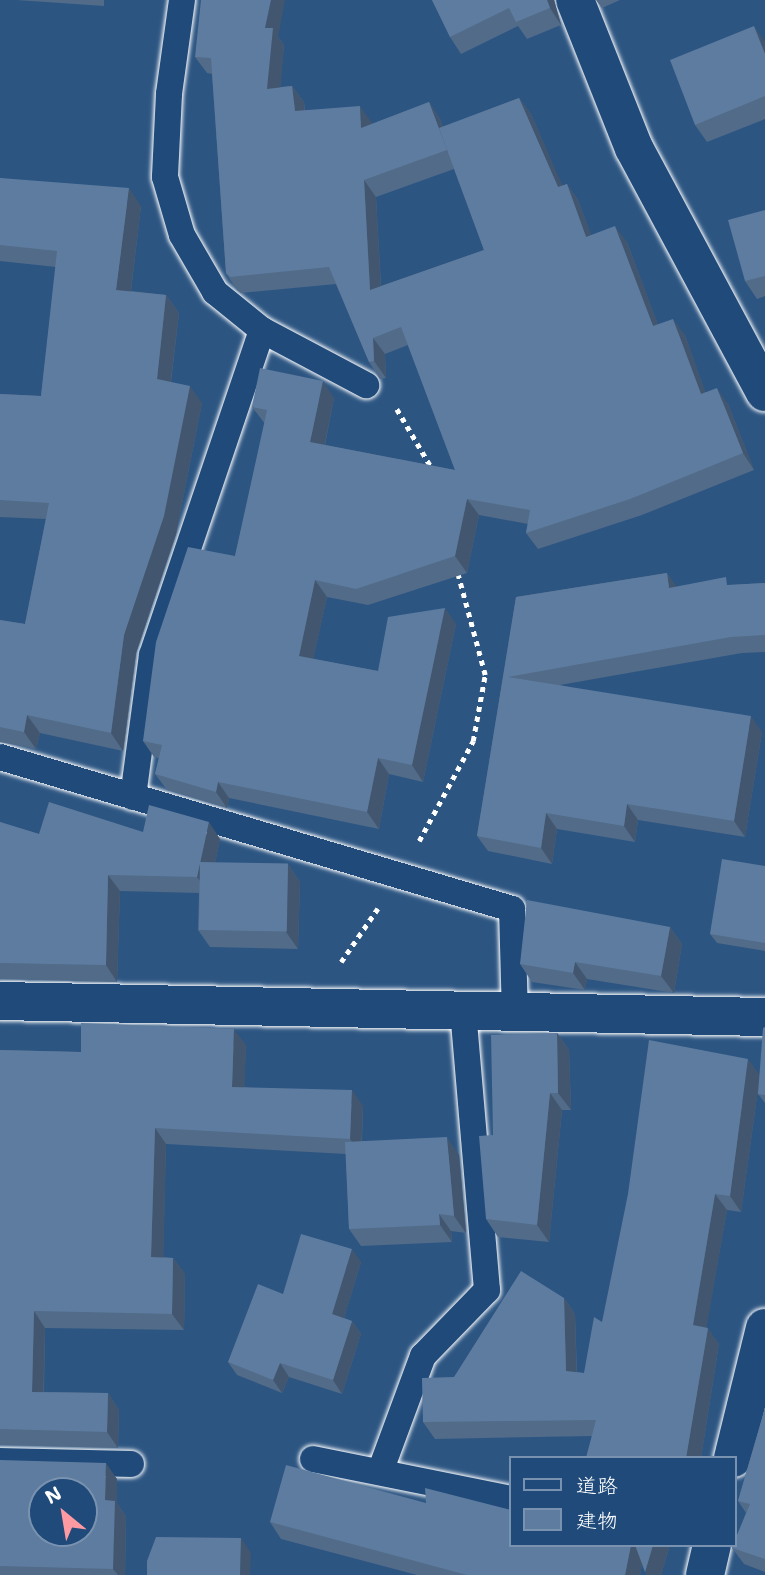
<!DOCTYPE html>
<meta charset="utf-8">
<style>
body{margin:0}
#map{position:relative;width:765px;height:1575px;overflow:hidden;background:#2c5582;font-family:"Shantell Sans","Klee One",sans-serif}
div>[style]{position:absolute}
.path>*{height:4.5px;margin-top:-2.25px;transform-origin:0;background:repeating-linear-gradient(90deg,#fff 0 5px,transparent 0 10px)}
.roads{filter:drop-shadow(0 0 2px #fff) drop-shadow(0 0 2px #fff)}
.service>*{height:26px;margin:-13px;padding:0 13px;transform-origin:13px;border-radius:13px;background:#1f4a7a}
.minor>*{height:38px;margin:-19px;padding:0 19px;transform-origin:19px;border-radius:19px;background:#1f4a7a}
.wall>*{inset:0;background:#516b89}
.shaded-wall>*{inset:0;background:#42576f}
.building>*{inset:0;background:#5e7c9f;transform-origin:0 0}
span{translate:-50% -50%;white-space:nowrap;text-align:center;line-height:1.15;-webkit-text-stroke:6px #1f4a7a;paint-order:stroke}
.legend{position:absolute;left:509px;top:1456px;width:228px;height:91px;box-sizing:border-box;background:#1f4a7a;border:2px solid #7992af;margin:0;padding:9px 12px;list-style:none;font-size:21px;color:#fff}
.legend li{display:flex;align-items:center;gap:14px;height:35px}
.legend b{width:35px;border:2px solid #7992af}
.north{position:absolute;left:28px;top:1477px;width:70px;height:70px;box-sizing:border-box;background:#1f4a7a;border:2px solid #7992af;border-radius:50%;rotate:330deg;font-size:19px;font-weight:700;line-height:28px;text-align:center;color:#fff}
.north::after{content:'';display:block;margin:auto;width:24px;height:32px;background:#ff9aa2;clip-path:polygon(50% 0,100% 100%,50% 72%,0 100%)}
</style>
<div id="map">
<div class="path">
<i style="left:397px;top:409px;width:71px;rotate:59.5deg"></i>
<i style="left:419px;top:841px;width:114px;rotate:-61.6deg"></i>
<i style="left:473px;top:741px;width:67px;rotate:-79.7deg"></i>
<i style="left:485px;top:675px;width:108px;rotate:-105.1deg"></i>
<i style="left:341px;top:962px;width:65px;rotate:-55.6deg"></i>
</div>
<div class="roads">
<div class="service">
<i style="left:182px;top:0;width:95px;rotate:97.9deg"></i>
<i style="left:169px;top:94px;width:83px;rotate:92.8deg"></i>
<i style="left:165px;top:177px;width:60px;rotate:73.7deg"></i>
<i style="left:182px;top:235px;width:66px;rotate:59.9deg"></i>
<i style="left:215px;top:292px;width:60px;rotate:39deg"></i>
<i style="left:262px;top:330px;width:118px;rotate:27.9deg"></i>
<i style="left:0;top:757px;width:534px;rotate:16.53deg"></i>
<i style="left:512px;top:909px;width:105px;rotate:88.4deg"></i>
<i style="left:133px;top:797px;width:143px;rotate:-82.4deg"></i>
<i style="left:152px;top:655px;width:343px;rotate:-71.3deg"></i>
<i style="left:313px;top:1459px;width:202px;rotate:11.4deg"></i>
<i style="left:0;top:1461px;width:131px;rotate:1.3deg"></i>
<i style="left:380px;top:1472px;width:124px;rotate:-69.7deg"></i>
<i style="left:423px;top:1356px;width:92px;rotate:-45.9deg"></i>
<i style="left:487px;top:1290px;width:279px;rotate:-94.9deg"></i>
</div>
<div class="minor">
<i style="left:575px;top:0;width:159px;rotate:68.3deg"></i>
<i style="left:634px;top:148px;width:277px;rotate:61.8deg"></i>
<i style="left:0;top:1001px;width:765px;rotate:1.2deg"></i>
<i style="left:733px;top:1458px;width:134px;rotate:-76.2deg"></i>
<i style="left:705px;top:1575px;width:31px;rotate:-77deg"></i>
</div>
</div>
<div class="wall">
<i style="clip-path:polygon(16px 0,104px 0,104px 6px)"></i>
<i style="clip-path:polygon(432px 0,554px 0,561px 25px,527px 39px,518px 26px,461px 54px,450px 37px)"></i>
<i style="clip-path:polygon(596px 0,620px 0,602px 8px)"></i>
<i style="clip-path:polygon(evenodd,278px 37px,284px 45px,280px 87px,292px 86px,304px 102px,305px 110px,372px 123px,372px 124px,429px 102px,440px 119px,443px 127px,519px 98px,531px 114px,562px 186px,567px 184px,578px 200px,591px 235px,627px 242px,658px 325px,685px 335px,705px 392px,728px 404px,754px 470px,642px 515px,538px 549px,526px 533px,528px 524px,479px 515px,467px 573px,368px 605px,327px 597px,313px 659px,378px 671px,456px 624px,423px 782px,389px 774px,379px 829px,229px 798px,227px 808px,167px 790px,155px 774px,159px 758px,154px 757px,143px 741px,235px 556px,265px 424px,252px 407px,334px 398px,325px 445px,455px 470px,408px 345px,385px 354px,386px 378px,380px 379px,369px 362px,336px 284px,241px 293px,237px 290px,226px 273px,212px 74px,207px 73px,195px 57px,278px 37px,454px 169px,484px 250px,381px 286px,376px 197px,454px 169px)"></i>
<i style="clip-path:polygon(765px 42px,765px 119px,707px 142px,695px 125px)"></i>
<i style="clip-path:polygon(0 178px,141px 206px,131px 291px,166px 295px,179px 313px,171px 382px,202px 403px,176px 534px,136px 653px,123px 751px,40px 733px,36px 749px,0 742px,0 620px,25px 624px,46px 519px,0 517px,0 394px,41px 396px,56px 267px,0 261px)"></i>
<i style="clip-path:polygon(765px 210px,765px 296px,757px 299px,745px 281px)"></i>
<i style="clip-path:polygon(667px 573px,676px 587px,731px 585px,765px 583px,765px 652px,742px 653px,560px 685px,762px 732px,745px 837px,638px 820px,635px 842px,557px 829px,552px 864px,488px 851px,477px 836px,516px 597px)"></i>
<i style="clip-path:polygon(0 822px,39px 834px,143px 832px,220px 839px,215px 863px,288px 864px,300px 882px,298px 949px,210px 947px,198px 930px,199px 893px,120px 891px,117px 982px,0 979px)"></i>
<i style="clip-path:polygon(765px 866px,765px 951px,717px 943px,710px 934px)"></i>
<i style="clip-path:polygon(670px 927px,682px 944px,674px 993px,587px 979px,585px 990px,532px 982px,520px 964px)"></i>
<i style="clip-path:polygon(765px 1027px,765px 1103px,758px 1094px,760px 1075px,741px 1212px,727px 1210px,706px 1328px,719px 1344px,701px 1458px,586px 1458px,592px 1436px,435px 1439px,423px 1422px,454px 1377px,564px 1298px,575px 1314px,577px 1372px,584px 1373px,602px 1322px,760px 1075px)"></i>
<i style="clip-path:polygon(557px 1033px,569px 1050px,571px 1110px,562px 1110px,549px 1242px,498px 1237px,486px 1219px,493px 1135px)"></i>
<i style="clip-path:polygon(246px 1045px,244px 1087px,363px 1106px,362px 1141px,459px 1155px,466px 1233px,451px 1231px,452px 1242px,361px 1246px,349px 1229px,346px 1154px,166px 1144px,163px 1257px,173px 1258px,185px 1274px,184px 1330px,45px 1328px,44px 1392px,108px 1393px,119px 1410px,118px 1448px,0 1445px,0 1050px,81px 1052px)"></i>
<i style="clip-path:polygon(361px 1262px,344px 1318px,352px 1321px,361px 1334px,342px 1394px,289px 1377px,282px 1393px,237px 1375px,228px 1362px,283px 1294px)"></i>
<i style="clip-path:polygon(765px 1408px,765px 1572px,744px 1564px,732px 1548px,746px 1513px,738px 1501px)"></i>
<i style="clip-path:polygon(0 1460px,117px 1479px,117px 1503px,126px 1517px,125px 1575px,0 1575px)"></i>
<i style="clip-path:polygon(270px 1522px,511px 1545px,670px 1545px,661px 1575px,647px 1575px,642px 1563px,640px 1575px,417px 1575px,281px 1539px)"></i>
</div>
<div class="shaded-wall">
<i style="clip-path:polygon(271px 0,285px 0,278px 37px,284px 45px,279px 105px,267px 89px,265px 28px)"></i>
<i style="clip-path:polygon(547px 0,554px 0,561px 25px,550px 8px)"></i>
<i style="clip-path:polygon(754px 26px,765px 42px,765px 54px)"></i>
<i style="clip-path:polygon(292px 86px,304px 102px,306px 127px,295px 111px)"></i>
<i style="clip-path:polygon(519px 98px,531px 114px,570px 203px,558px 187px)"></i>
<i style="clip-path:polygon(429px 102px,440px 119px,458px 167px,447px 150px)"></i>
<i style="clip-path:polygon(360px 106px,372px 123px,373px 144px,361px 128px)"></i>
<i style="clip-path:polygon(364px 180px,376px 197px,382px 307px,370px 290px)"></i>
<i style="clip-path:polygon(567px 184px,578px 200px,598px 253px,586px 237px)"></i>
<i style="clip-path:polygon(129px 188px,141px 206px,129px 307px,116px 290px)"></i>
<i style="clip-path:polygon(615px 226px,627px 242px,665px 343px,653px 326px)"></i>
<i style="clip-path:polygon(166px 295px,179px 313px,169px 396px,157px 379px)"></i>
<i style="clip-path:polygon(673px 319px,685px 335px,712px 411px,701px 394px)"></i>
<i style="clip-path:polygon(373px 338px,385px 354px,386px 378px,374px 361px)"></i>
<i style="clip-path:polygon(323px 381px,334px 398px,322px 458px,310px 442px)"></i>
<i style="clip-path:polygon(190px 386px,202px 403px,176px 534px,136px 653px,123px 751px,111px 733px,124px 635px)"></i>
<i style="clip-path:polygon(717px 388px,728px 404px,754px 470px,743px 453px)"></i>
<i style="clip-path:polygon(467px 499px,479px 515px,467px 573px,455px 556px)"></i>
<i style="clip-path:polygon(667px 573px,678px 589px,669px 588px)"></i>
<i style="clip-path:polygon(315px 580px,327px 597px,310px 673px,299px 656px)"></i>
<i style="clip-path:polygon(445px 608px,456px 624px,423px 782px,412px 765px)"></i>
<i style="clip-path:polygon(27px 715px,40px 733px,36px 749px,24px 732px)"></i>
<i style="clip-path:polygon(751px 716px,762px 732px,745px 837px,734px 821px)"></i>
<i style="clip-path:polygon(378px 758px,389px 774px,379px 829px,367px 812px)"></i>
<i style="clip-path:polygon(218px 782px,229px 798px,227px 808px,216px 792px)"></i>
<i style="clip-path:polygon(627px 804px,638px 820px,635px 842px,624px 826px)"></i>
<i style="clip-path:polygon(546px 813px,557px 829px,552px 864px,541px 848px)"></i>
<i style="clip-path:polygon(209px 822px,220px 839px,209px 893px,197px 877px)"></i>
<i style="clip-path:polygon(288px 864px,300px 882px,298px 949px,286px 932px)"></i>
<i style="clip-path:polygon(108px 875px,120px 891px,117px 982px,106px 965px)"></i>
<i style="clip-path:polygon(670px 927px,682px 944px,674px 993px,661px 976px)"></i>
<i style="clip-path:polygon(575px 962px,587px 979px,585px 990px,573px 973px)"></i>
<i style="clip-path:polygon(234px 1029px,246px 1045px,244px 1103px,232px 1087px)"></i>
<i style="clip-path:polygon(557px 1033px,569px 1050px,571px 1110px,558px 1093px)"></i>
<i style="clip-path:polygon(748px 1059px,760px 1075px,741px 1212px,730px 1196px)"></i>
<i style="clip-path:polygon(352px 1090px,363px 1106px,361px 1155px,350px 1139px)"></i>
<i style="clip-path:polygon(550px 1093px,562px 1110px,549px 1242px,537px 1225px)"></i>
<i style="clip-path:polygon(155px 1128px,166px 1144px,163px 1274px,151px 1257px)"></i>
<i style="clip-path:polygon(447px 1137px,459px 1155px,466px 1233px,454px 1216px)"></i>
<i style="clip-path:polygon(715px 1194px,727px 1210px,704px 1342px,693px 1325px)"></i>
<i style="clip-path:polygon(439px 1214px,451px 1231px,452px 1242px,440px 1225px)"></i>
<i style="clip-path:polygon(352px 1249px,361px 1262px,341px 1328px,332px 1314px)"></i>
<i style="clip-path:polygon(173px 1258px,185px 1274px,184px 1330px,172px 1314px)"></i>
<i style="clip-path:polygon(564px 1298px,575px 1314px,577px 1387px,566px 1371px)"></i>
<i style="clip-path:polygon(34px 1311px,45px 1328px,43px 1409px,32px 1392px)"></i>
<i style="clip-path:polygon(352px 1321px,361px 1334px,342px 1394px,333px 1380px)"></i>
<i style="clip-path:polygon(708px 1328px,719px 1344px,701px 1458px,686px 1458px)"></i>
<i style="clip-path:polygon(280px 1363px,289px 1377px,282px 1393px,273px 1380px)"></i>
<i style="clip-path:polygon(108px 1393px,119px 1410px,118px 1448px,107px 1432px)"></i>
<i style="clip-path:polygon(106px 1463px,117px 1479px,117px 1503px,126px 1517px,125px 1575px,118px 1575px,113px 1569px,105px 1500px)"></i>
<i style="clip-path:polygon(241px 1538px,251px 1553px,250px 1575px,240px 1575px)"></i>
<i style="clip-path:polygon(631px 1545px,638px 1545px,644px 1553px,640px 1575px,625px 1575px)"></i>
<i style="clip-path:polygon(653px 1545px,670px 1545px,661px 1575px,647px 1575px,645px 1572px)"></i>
</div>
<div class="building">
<i style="clip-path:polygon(201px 0,271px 0,265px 28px,273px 28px,267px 89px,292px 86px,295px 111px,360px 106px,361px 128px,429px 102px,447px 150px,364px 180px,370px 290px,484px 250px,439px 128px,519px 98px,558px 187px,567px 184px,586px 237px,615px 226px,653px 326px,673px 319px,701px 394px,717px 388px,743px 453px,630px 499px,526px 533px,530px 510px,467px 499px,455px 556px,356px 589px,315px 580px,299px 656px,378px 671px,388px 617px,445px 608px,412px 765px,378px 758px,367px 812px,218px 782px,216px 792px,155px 774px,162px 745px,143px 741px,156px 642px,188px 547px,235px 556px,267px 410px,252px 407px,260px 368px,323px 381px,310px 442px,455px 470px,401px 327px,373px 338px,374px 361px,369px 362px,329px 267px,230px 277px,226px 273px,211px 58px,195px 57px)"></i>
<i style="clip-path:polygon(432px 0,547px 0,550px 8px,516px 22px,509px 8px,450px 37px)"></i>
<i style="clip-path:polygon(754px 26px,765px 54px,765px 96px,695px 125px,670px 60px)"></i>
<i style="clip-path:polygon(0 178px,129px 188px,116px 290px,166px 295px,157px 379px,190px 386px,164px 516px,124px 635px,111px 733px,27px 715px,24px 732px,0 727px,0 620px,25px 624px,49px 503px,0 500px,0 394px,41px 396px,57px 251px,0 245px)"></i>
<i style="clip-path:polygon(765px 210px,765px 276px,745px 281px,728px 220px)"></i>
<i style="clip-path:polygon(667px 573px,669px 588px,726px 577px,727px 585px,765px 583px,765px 635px,731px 637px,508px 677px,751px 716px,734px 821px,627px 804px,624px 826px,546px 813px,541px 848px,477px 836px,516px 597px)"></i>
<i style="clip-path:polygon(49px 802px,143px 832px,149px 805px,209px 822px,197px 877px,108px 875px,106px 965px,0 963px,0 822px,39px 834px)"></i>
<i style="clip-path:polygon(722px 859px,765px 866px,765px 943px,710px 934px)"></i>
<i style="left:200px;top:862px;width:88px;height:68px;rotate:1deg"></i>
<i style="clip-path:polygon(527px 900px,670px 927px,661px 976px,575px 962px,573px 973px,520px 964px)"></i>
<i style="clip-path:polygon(81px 1023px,234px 1029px,232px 1087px,352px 1090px,350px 1139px,155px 1128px,151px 1257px,173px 1258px,172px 1314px,34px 1311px,32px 1392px,108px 1393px,107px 1432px,0 1429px,0 1050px,81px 1052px)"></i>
<i style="clip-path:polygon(765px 1027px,765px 1095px,758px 1094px,763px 1028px)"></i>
<i style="clip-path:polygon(557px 1033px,558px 1093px,550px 1093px,537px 1225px,486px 1219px,479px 1136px,493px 1135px,491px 1035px)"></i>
<i style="clip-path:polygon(649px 1040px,748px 1059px,730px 1196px,715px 1194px,693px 1325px,708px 1328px,686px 1458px,586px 1458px,596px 1420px,423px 1422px,422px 1378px,454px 1377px,521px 1271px,564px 1298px,566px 1371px,584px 1373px,594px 1317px,602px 1322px,628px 1194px)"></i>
<i style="clip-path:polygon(447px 1137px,454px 1216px,439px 1214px,440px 1225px,349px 1229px,345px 1142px)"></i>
<i style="clip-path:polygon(301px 1234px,352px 1249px,332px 1314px,352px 1321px,333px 1380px,280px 1363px,273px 1380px,228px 1362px,258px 1284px,283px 1294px)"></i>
<i style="clip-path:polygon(765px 1408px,765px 1559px,732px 1548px,733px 1545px,735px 1545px,735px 1540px,750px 1504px,738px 1501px)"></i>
<i style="clip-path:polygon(evenodd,0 1460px,106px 1463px,105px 1500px,115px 1501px,113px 1569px,0 1566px,0 1460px,42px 1491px,84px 1491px,84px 1533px,42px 1533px,42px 1491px)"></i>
<i style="clip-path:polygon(286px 1465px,426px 1503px,425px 1488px,511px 1510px,511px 1545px,631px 1545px,625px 1575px,467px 1575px,270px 1522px)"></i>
<i style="clip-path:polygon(156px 1537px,241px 1538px,240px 1575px,147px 1575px,147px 1561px)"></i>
<i style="clip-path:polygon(635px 1545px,653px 1545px,645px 1572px)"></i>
</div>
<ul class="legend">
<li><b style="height:9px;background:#1f4a7a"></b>道路</li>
<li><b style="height:19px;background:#5e7c9f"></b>建物</li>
</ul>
<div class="north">N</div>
</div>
